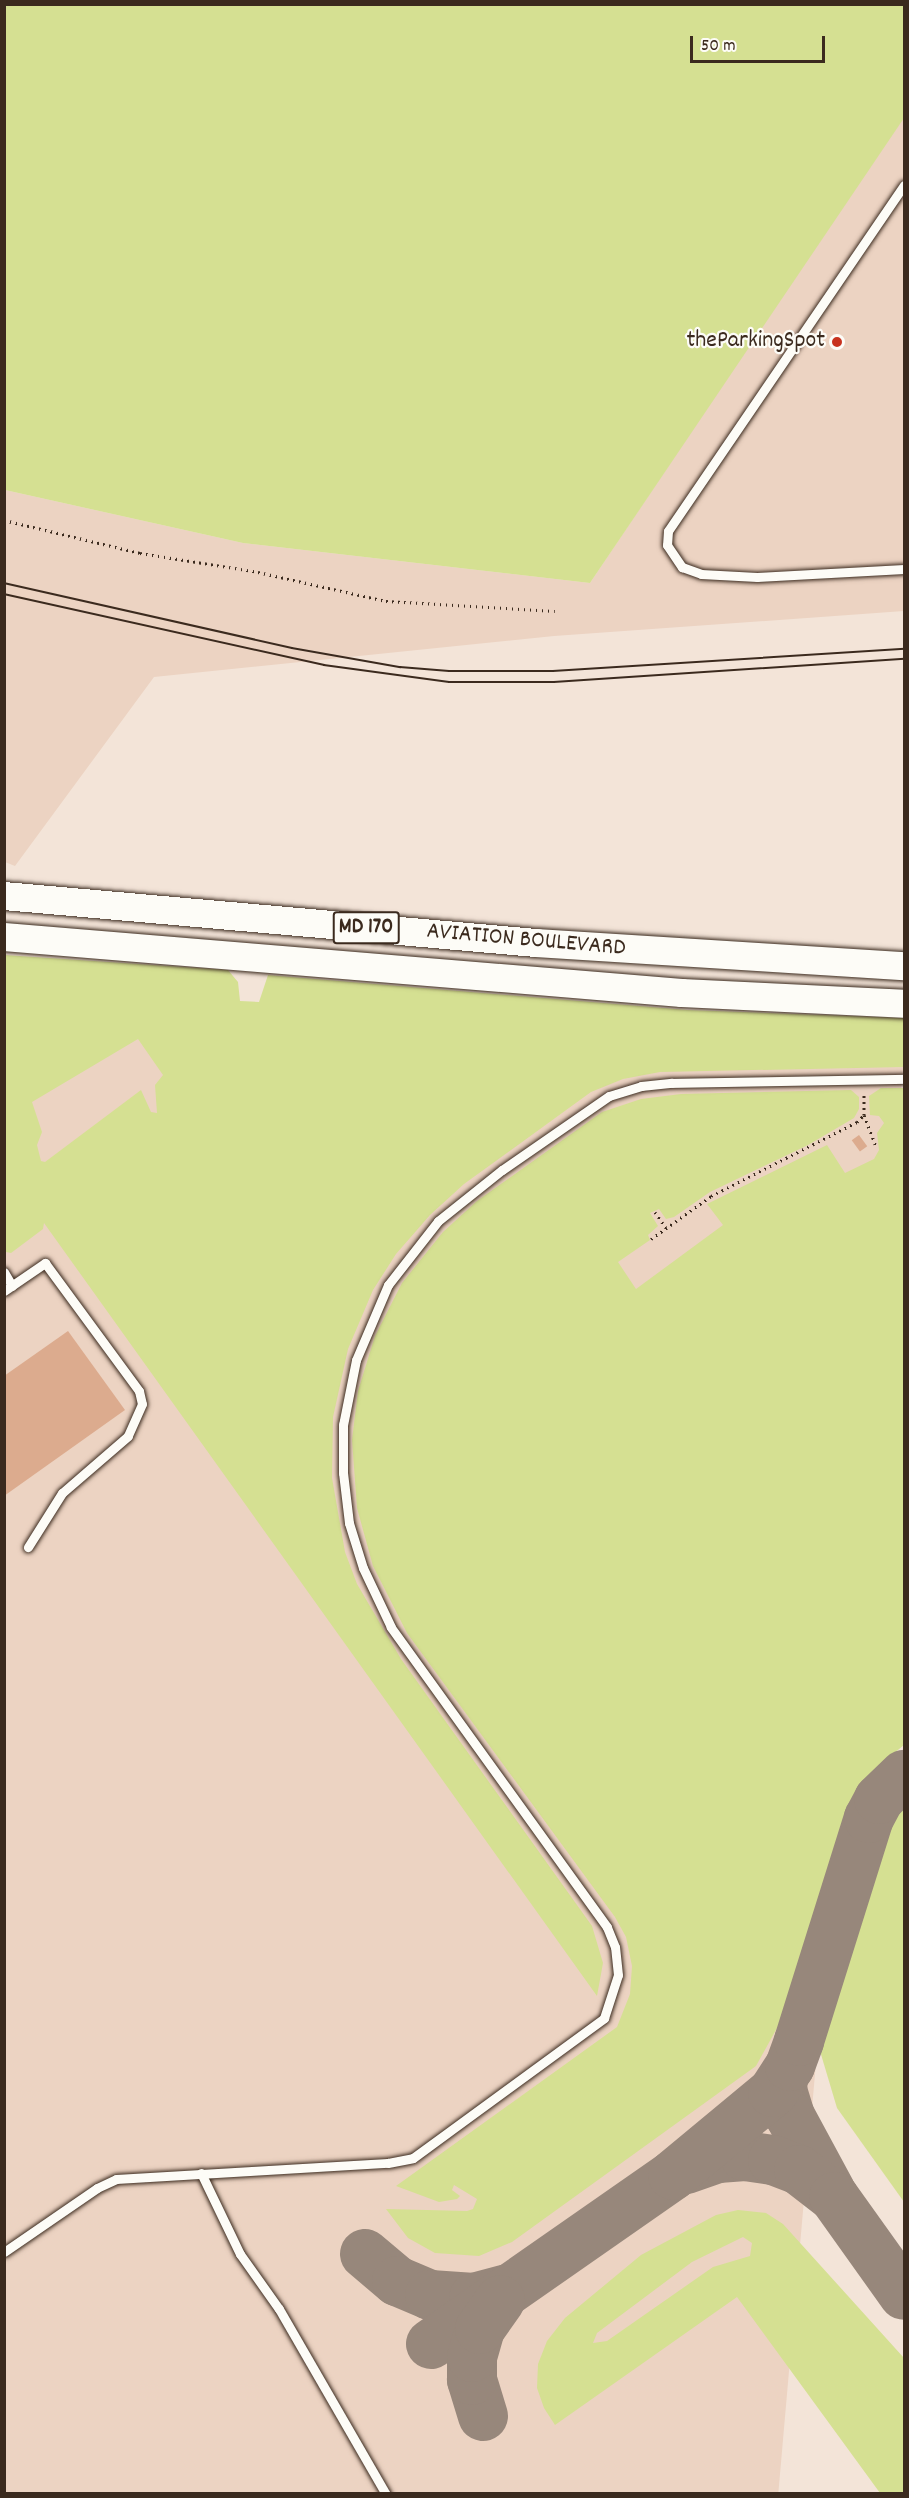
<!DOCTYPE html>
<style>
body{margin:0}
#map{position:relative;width:909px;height:2498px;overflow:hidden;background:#f3e4d8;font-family:Dekko,sans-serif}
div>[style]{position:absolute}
.built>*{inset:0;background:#ecd3c2;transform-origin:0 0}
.green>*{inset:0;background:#d5e092}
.taxiway>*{height:50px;margin:-25px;padding:0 25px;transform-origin:25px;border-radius:25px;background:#97877b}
.building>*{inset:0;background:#dcab8e;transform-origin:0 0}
.path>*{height:3px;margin-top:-1.5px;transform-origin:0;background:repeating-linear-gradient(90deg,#3b2a1e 0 1.5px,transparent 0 6px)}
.roads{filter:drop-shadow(0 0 2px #3b2a1e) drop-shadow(0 0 2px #3b2a1e)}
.lane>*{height:9px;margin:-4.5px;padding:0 4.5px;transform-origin:4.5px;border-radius:4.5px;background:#fdfcf7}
.primary>*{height:28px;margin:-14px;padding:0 14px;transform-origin:14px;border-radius:14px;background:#fdfcf7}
.tram>*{height:1.5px;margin:-0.75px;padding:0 0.75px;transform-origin:0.75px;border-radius:0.75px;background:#3b2a1e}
.dots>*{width:16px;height:16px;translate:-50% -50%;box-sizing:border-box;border:3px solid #fdfcf7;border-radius:50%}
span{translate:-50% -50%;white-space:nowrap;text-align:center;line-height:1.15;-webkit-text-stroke:4.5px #fdfcf7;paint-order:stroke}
.shield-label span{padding:2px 4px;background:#fdfcf7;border:2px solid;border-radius:4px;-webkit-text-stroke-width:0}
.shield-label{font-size:22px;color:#3b2a1e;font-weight:700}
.poi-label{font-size:24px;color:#3b2a1e}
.right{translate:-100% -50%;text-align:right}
.street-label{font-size:24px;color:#3b2a1e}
.frame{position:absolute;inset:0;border:6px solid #3b2a1e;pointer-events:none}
.scale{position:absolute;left:690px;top:36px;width:135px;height:27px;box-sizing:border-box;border:3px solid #3b2a1e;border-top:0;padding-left:8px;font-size:18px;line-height:21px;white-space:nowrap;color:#3b2a1e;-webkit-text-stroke:4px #fdfcf7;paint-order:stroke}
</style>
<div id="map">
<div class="built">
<i style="clip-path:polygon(904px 114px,904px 611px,554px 636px,154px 677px,15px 866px,5px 862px,5px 490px,243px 543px,590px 583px)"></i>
<i style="left:4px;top:983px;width:903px;height:1510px;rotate:5deg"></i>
</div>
<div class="green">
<i style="clip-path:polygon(5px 4px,904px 5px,904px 118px,590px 583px,243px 543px,5px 490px)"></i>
<i style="clip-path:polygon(evenodd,5px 955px,228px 970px,238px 982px,240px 1001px,259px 1002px,268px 975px,688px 1010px,904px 1018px,904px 1067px,660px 1072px,623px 1079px,591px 1092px,464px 1184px,430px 1215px,396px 1254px,373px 1290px,348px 1349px,333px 1417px,332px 1478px,345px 1552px,357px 1584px,401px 1659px,592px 1926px,603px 1963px,597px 1996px,44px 1223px,43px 1229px,11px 1253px,6px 1252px,5px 955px,138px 1039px,163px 1075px,155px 1085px,157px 1113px,151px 1112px,141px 1090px,45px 1162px,41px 1161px,37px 1145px,42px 1132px,32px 1102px,138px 1039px)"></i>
<i style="clip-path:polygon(881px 1088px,904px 1088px,904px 1745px,876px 1768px,849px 1808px,782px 2019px,756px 2066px,512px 2242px,479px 2256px,435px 2253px,408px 2238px,386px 2209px,467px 2211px,473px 2209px,477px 2199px,454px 2185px,452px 2190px,460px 2196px,457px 2199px,439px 2202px,396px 2186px,617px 2027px,630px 1994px,632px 1966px,626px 1937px,615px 1917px,407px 1633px,373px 1566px,357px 1508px,352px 1440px,358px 1391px,375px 1336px,402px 1283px,443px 1232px,477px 1201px,602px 1112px,641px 1099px,681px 1094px,851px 1090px,859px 1097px,859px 1109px,854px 1118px,808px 1145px,710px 1192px,674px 1217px,666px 1219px,659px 1209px,650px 1213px,658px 1226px,648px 1235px,650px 1240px,618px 1262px,636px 1289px,723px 1225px,707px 1204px,827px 1145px,845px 1173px,874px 1159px,879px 1150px,877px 1133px,884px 1123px,879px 1116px,870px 1115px,869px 1096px)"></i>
<i style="clip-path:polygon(904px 1799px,904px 2202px,837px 2108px,820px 2051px,882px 1840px)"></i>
<i style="clip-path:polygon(evenodd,738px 2210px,766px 2213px,783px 2224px,904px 2358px,904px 2493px,880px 2493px,737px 2297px,555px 2425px,544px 2408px,537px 2388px,538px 2364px,547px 2341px,565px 2318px,641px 2255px,716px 2215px,738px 2210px,743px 2237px,752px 2243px,750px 2256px,713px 2267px,607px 2341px,593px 2343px,597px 2333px,692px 2262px,743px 2237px)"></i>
</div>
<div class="taxiway">
<i style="left:783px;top:2078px;width:12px;rotate:95deg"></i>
<i style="left:782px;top:2090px;width:27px;rotate:73deg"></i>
<i style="left:790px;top:2116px;width:86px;rotate:61.7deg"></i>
<i style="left:686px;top:2169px;width:34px;rotate:-19deg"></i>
<i style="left:718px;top:2158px;width:27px;rotate:-4deg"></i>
<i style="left:745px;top:2156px;width:28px;rotate:8deg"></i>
<i style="left:773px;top:2160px;width:28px;rotate:21deg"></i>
<i style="left:799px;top:2170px;width:44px;rotate:37.6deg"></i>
<i style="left:834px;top:2197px;width:120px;rotate:54.5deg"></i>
<i style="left:365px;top:2254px;width:42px;rotate:40.2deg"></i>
<i style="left:397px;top:2281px;width:36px;rotate:23deg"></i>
<i style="left:430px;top:2295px;width:44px;rotate:3.9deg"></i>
<i style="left:474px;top:2298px;width:34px;rotate:-15deg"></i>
<i style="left:431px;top:2344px;width:295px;rotate:-34.9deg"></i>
<i style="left:673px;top:2175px;width:130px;rotate:-39.7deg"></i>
<i style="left:773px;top:2092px;width:31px;rotate:-57deg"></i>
<i style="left:790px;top:2066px;width:27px;rotate:-70deg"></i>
<i style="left:799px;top:2041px;width:234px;rotate:-72.6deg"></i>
<i style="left:869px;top:1818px;width:21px;rotate:-62deg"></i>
<i style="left:879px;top:1799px;width:35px;rotate:-44deg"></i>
<i style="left:483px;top:2416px;width:38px;rotate:-107deg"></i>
<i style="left:472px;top:2380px;width:23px;rotate:-90deg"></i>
<i style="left:472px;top:2357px;width:29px;rotate:-74deg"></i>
<i style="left:480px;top:2329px;width:35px;rotate:-55deg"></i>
</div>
<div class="building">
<i style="left:859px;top:1135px;width:14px;height:9px;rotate:54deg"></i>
<i style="clip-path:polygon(68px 1331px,125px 1410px,4px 1496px,4px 1376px)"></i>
</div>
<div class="path">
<i style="left:4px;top:520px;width:140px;rotate:13.6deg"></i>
<i style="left:140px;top:553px;width:120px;rotate:9.1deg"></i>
<i style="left:258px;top:572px;width:131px;rotate:12.8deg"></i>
<i style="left:386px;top:601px;width:169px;rotate:3.4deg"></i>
<i style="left:864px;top:1115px;width:34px;rotate:69deg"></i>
<i style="left:655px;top:1212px;width:19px;rotate:55deg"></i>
<i style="left:651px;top:1239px;width:74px;rotate:-35.6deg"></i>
<i style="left:711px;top:1196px;width:164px;rotate:-26.9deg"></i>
<i style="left:857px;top:1122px;width:10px;rotate:-45deg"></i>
<i style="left:864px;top:1115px;width:22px;rotate:-90deg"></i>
</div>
<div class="roads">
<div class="lane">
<i style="left:904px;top:185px;width:419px;rotate:124.3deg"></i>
<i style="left:668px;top:531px;width:14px;rotate:94deg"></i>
<i style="left:667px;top:545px;width:27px;rotate:56deg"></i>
<i style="left:682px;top:567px;width:20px;rotate:20deg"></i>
<i style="left:701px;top:574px;width:56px;rotate:3.1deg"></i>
<i style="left:757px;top:577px;width:147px;rotate:-3.1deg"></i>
<i style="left:4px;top:1272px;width:16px;rotate:60deg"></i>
<i style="left:4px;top:1291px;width:50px;rotate:-34.3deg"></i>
<i style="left:45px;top:1263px;width:159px;rotate:53.7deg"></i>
<i style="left:139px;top:1391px;width:13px;rotate:77deg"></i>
<i style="left:142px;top:1404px;width:35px;rotate:114deg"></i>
<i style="left:128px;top:1436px;width:87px;rotate:139.2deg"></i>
<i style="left:62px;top:1493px;width:64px;rotate:122.2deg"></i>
<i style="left:201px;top:2173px;width:90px;rotate:64.3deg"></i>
<i style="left:240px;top:2254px;width:67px;rotate:54.7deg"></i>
<i style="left:279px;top:2309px;width:214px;rotate:60deg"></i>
<i style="left:4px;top:2252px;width:113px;rotate:-34.5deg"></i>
<i style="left:97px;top:2188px;width:21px;rotate:-25deg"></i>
<i style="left:116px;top:2179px;width:272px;rotate:-3.4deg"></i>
<i style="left:388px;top:2163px;width:25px;rotate:-11deg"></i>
<i style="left:413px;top:2158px;width:237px;rotate:-36.2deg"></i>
<i style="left:604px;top:2018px;width:45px;rotate:-72deg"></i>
<i style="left:618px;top:1975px;width:28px;rotate:-96deg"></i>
<i style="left:615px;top:1947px;width:22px;rotate:-112deg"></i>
<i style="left:607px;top:1927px;width:370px;rotate:-125.8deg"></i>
<i style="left:391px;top:1627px;width:65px;rotate:-115.4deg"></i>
<i style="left:363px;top:1568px;width:47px;rotate:-107.3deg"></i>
<i style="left:349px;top:1523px;width:50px;rotate:-96.8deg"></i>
<i style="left:343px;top:1473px;width:48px;rotate:-90deg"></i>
<i style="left:343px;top:1425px;width:66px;rotate:-78.7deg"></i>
<i style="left:356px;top:1360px;width:82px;rotate:-66.9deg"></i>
<i style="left:388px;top:1285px;width:81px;rotate:-52deg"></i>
<i style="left:438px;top:1221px;width:82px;rotate:-38.6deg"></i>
<i style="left:502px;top:1170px;width:130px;rotate:-34.7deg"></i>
<i style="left:609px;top:1096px;width:34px;rotate:-17deg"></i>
<i style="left:641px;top:1086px;width:31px;rotate:-6deg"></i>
<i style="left:672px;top:1083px;width:232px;rotate:-1deg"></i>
</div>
<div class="primary">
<i style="left:4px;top:896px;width:534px;rotate:5.05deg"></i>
<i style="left:536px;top:943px;width:369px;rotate:3.6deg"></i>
<i style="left:4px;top:937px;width:680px;rotate:4.72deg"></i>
<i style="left:682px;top:993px;width:222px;rotate:2.8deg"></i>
</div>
</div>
<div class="tram">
<i style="left:4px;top:583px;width:295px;rotate:12.7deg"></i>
<i style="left:292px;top:648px;width:110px;rotate:10deg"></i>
<i style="left:400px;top:667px;width:49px;rotate:4.7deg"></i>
<i style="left:449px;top:671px;width:104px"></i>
<i style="left:553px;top:671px;width:352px;rotate:-3.6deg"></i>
<i style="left:4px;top:594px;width:328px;rotate:12.5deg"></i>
<i style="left:324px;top:665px;width:126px;rotate:7.7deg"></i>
<i style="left:449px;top:682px;width:105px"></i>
<i style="left:554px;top:682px;width:351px;rotate:-3.8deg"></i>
</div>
<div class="dots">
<i style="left:837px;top:342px;background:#c8321e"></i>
</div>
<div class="shield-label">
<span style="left:366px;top:928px">MD 170</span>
</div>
<div class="poi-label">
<span class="right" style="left:825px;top:342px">theParkingSpot</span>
</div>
<div class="street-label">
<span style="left:526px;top:941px;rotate:5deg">AVIATION BOULEVARD</span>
</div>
<div class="frame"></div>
<div class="scale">50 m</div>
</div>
